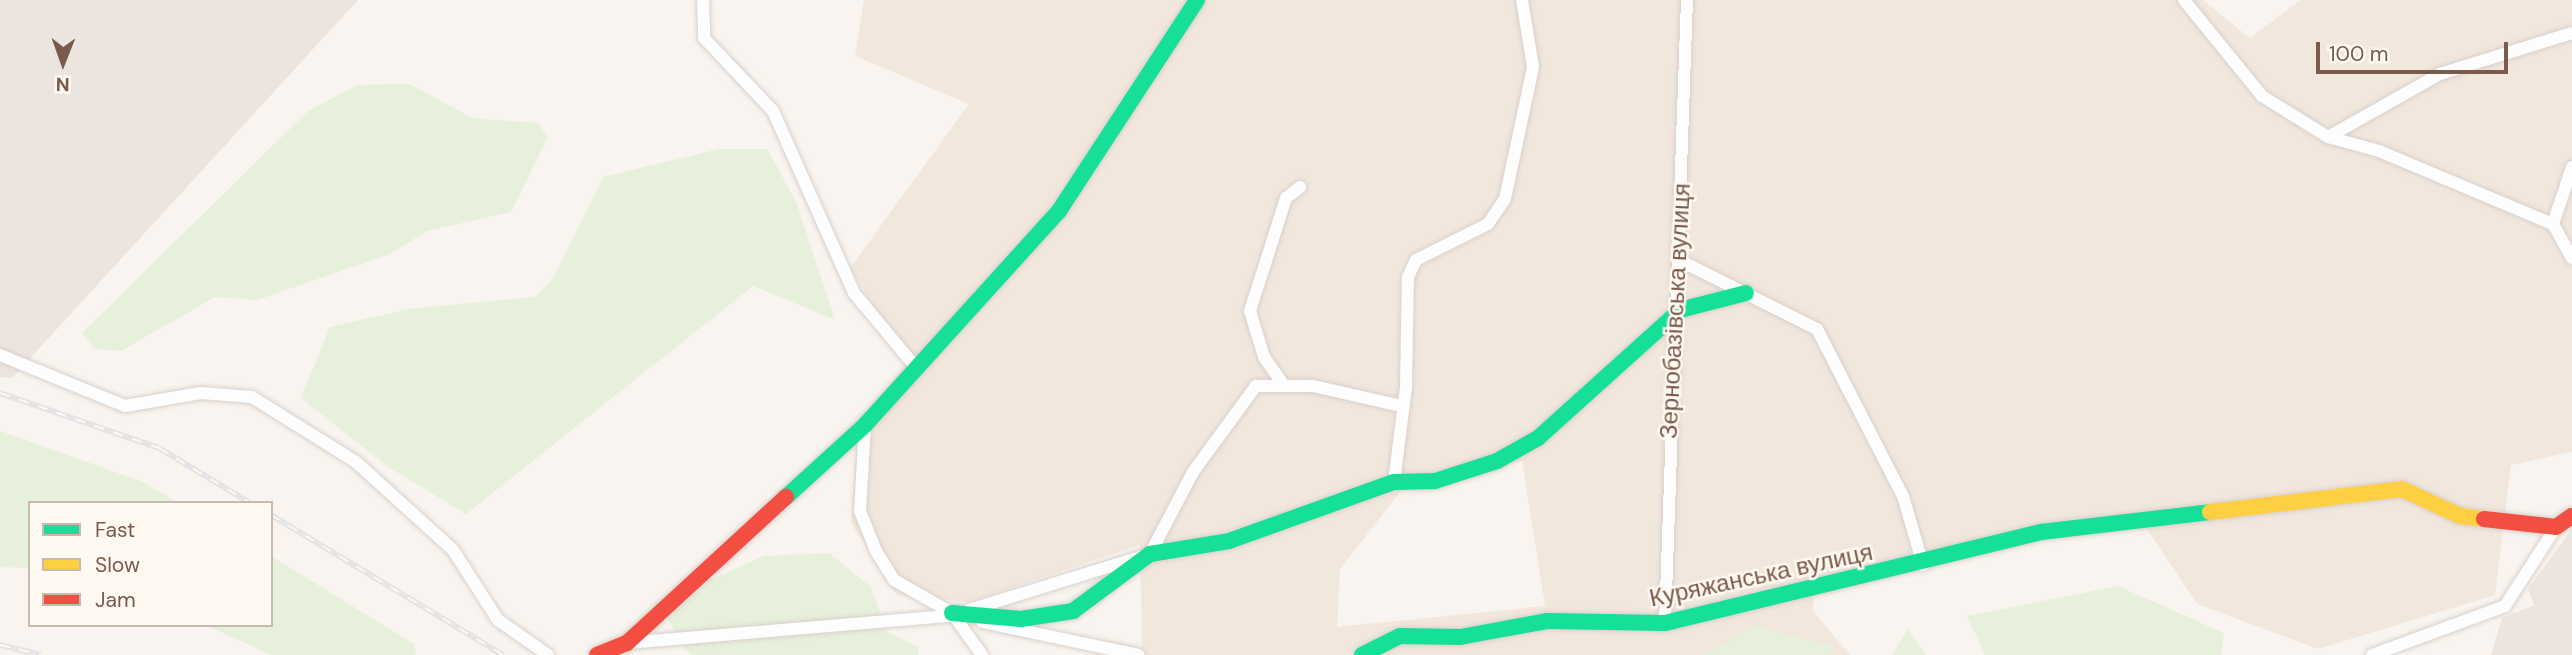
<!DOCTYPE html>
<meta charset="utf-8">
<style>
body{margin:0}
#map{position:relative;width:2572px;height:655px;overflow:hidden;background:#f9f4ef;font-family:"DM Sans",sans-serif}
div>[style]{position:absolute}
.residential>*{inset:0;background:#f2e7dd}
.industrial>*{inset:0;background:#ece4df}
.green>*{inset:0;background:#e7f0da}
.roads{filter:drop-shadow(0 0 2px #d8d0cc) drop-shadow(0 0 2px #d8d0cc)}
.street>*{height:12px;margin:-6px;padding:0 6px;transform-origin:6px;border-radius:6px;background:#fefdfd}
.fast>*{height:16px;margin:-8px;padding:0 8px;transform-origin:8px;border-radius:8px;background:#16e098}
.slow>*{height:16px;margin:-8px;padding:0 8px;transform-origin:8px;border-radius:8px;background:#ffcf43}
.jam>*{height:16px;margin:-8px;padding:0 8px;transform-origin:8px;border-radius:8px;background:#f24e42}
.rail>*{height:6px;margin-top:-3px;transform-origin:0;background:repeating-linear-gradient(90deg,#fff9f1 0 10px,#e5e3e6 0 20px);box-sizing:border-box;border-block:2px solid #e5e3e6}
span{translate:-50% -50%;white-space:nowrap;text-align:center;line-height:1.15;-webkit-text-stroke:5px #fff9f1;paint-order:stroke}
.street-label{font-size:24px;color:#795a4c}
.legend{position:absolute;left:28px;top:501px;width:245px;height:126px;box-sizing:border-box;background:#fff9f1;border:2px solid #c9b9af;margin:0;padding:9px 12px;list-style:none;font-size:21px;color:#795a4c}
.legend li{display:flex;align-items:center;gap:14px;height:35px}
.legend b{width:35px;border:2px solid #c9b9af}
.north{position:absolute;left:28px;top:28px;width:70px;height:70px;-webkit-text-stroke:5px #fff9f1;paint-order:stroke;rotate:181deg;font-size:19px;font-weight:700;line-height:28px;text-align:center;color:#795a4c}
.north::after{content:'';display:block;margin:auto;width:24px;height:32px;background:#795a4c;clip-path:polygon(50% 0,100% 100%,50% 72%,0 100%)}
.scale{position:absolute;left:2316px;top:42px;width:192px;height:32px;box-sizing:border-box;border:4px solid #795a4c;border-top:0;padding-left:9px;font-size:21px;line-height:24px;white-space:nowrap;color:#795a4c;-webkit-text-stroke:5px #fff9f1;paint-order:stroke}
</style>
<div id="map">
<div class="residential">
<i style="clip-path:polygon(evenodd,864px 0,2203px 0,2250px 38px,2301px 0,2572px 0,2572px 452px,2511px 465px,2495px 595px,2318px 649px,2197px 604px,2137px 514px,1814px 579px,1813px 611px,1850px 655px,1127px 655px,1142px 647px,1140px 545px,968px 602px,897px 595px,851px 523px,859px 423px,908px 362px,850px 268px,969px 104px,855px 56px,864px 0,1522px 461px,1545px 606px,1337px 627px,1340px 569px,1401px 491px,1522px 461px)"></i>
</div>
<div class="industrial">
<i style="clip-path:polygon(0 0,358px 0,12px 378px,0 377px)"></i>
<i style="clip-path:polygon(2572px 529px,2572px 655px,2491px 655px,2502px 618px,2534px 605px,2528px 589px)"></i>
</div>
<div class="green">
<i style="clip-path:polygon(410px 84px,472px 118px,538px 123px,548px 137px,511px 212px,427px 231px,390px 254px,257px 300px,215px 297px,121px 351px,95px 349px,82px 333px,308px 111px,358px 85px)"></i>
<i style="clip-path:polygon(719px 149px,767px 149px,796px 201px,835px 320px,753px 286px,466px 514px,388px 467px,301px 398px,330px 327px,408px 309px,535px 297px,554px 277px,603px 177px)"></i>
<i style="clip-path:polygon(0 431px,143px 482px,179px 503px,30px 503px,30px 568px,0 567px)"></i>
<i style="clip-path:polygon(829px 553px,871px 587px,887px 632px,918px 647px,918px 655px,692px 655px,683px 647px,668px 619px,710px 580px,764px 556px)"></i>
<i style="clip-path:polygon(271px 556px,414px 644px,416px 655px,272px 655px,205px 625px,271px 625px)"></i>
<i style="clip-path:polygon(2118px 586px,2224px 633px,2221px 655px,1985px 655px,1967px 616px)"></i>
<i style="clip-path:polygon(1754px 626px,1835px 647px,1831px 655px,1705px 655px)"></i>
<i style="clip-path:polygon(1908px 629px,1926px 655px,1892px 655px)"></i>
</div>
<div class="roads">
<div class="street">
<i style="left:703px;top:0;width:38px;rotate:88deg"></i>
<i style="left:704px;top:38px;width:100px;rotate:46.6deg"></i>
<i style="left:773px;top:111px;width:199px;rotate:66deg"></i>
<i style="left:854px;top:293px;width:94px;rotate:50.2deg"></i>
<i style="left:2184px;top:0;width:124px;rotate:50.9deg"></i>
<i style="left:2262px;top:96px;width:78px;rotate:31.8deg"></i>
<i style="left:2328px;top:137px;width:53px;rotate:15.4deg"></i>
<i style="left:2379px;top:151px;width:189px;rotate:22.8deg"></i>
<i style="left:2553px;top:224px;width:39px;rotate:61deg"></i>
<i style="left:2328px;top:137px;width:129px;rotate:-29.4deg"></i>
<i style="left:2440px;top:74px;width:138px;rotate:-17.3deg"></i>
<i style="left:2553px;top:224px;width:60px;rotate:-71.6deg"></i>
<i style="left:1681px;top:261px;width:152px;rotate:26.6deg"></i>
<i style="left:1817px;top:329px;width:188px;rotate:62.8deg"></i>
<i style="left:1903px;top:496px;width:72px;rotate:73.8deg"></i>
<i style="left:0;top:355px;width:135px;rotate:22.2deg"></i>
<i style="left:125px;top:406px;width:77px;rotate:-9.7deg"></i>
<i style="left:201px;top:393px;width:51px;rotate:4.5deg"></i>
<i style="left:252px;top:397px;width:123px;rotate:32deg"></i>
<i style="left:356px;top:462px;width:131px;rotate:42.2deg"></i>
<i style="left:453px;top:550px;width:83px;rotate:57.3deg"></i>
<i style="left:498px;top:620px;width:61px;rotate:35deg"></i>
<i style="left:1283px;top:384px;width:33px;rotate:-125deg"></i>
<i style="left:1264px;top:357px;width:48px;rotate:-106.9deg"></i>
<i style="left:1250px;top:311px;width:119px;rotate:-72.3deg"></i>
<i style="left:1286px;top:198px;width:18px;rotate:-38deg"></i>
<i style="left:865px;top:425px;width:86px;rotate:93.3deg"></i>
<i style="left:860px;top:511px;width:43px;rotate:68.2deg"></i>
<i style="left:876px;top:551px;width:34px;rotate:58deg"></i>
<i style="left:894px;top:580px;width:67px;rotate:29.6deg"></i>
<i style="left:952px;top:613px;width:52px;rotate:54.5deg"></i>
<i style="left:1394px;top:482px;width:96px;rotate:-82.8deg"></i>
<i style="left:1406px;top:387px;width:110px;rotate:-89deg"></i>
<i style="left:1408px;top:277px;width:19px;rotate:-65deg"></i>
<i style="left:1416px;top:260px;width:80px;rotate:-26.6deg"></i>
<i style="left:1488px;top:224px;width:30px;rotate:-56deg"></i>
<i style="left:1505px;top:199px;width:135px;rotate:-78deg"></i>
<i style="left:1533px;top:67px;width:68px;rotate:-99.3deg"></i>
<i style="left:969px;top:610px;width:189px;rotate:-17.2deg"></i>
<i style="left:1150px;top:554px;width:93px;rotate:-62.3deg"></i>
<i style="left:1193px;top:472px;width:107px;rotate:-53.8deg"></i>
<i style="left:1256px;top:386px;width:57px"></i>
<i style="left:1313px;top:386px;width:91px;rotate:12.7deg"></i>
<i style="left:982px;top:622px;width:160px;rotate:11.9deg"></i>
<i style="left:1665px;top:623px;width:623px;rotate:-87.98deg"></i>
<i style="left:627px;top:643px;width:331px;rotate:-4.8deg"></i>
<i style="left:2372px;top:655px;width:142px;rotate:-20.2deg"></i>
<i style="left:2505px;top:606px;width:94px;rotate:-57.2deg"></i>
</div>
<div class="fast">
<i style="left:786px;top:497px;width:107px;rotate:-42.3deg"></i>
<i style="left:865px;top:425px;width:289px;rotate:-47.8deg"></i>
<i style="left:1059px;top:211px;width:252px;rotate:-56.8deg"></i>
<i style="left:952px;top:613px;width:69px;rotate:5deg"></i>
<i style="left:1021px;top:619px;width:53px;rotate:-8.7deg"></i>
<i style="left:1073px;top:611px;width:96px;rotate:-36.5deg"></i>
<i style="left:1150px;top:554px;width:80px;rotate:-9.3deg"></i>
<i style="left:1229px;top:541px;width:175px;rotate:-19.7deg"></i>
<i style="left:1394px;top:482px;width:41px;rotate:-1.4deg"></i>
<i style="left:1435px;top:481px;width:65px;rotate:-17.9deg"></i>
<i style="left:1497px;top:461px;width:47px;rotate:-29.3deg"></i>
<i style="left:1538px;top:438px;width:191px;rotate:-42deg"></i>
<i style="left:1680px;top:310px;width:68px;rotate:-14.4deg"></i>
<i style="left:1362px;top:655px;width:42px;rotate:-26.6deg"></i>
<i style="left:1400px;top:636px;width:60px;rotate:1deg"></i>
<i style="left:1460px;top:637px;width:88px;rotate:-10.4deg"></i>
<i style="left:1547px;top:621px;width:118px;rotate:1deg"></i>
<i style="left:1665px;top:623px;width:387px;rotate:-13.6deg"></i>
<i style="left:2041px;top:532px;width:170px;rotate:-6.7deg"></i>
</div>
<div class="slow">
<i style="left:2210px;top:512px;width:193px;rotate:-6.8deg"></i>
<i style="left:2402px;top:489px;width:64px;rotate:25deg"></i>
<i style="left:2460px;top:516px;width:24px;rotate:7deg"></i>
</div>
<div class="jam">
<i style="left:2484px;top:519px;width:72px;rotate:6.3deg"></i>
<i style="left:2556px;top:527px;width:19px;rotate:-35deg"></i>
<i style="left:597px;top:655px;width:32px;rotate:-22deg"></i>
<i style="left:627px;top:643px;width:216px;rotate:-42.6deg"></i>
</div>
</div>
<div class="rail">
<i style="left:0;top:393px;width:168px;rotate:19.1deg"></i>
<i style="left:159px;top:448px;width:106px;rotate:31.1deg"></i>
<i style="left:271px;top:515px;width:271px;rotate:31.1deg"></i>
<i style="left:0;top:645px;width:42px;rotate:13.7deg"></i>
</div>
<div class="street-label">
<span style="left:1675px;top:311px;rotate:-87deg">Зернобазівська вулиця</span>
<span style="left:1761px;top:575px;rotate:-12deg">Куряжанська вулиця</span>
</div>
<ul class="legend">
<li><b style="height:9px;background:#16e098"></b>Fast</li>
<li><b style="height:9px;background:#ffcf43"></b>Slow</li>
<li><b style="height:9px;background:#f24e42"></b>Jam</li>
</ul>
<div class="north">N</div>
<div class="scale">100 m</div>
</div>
